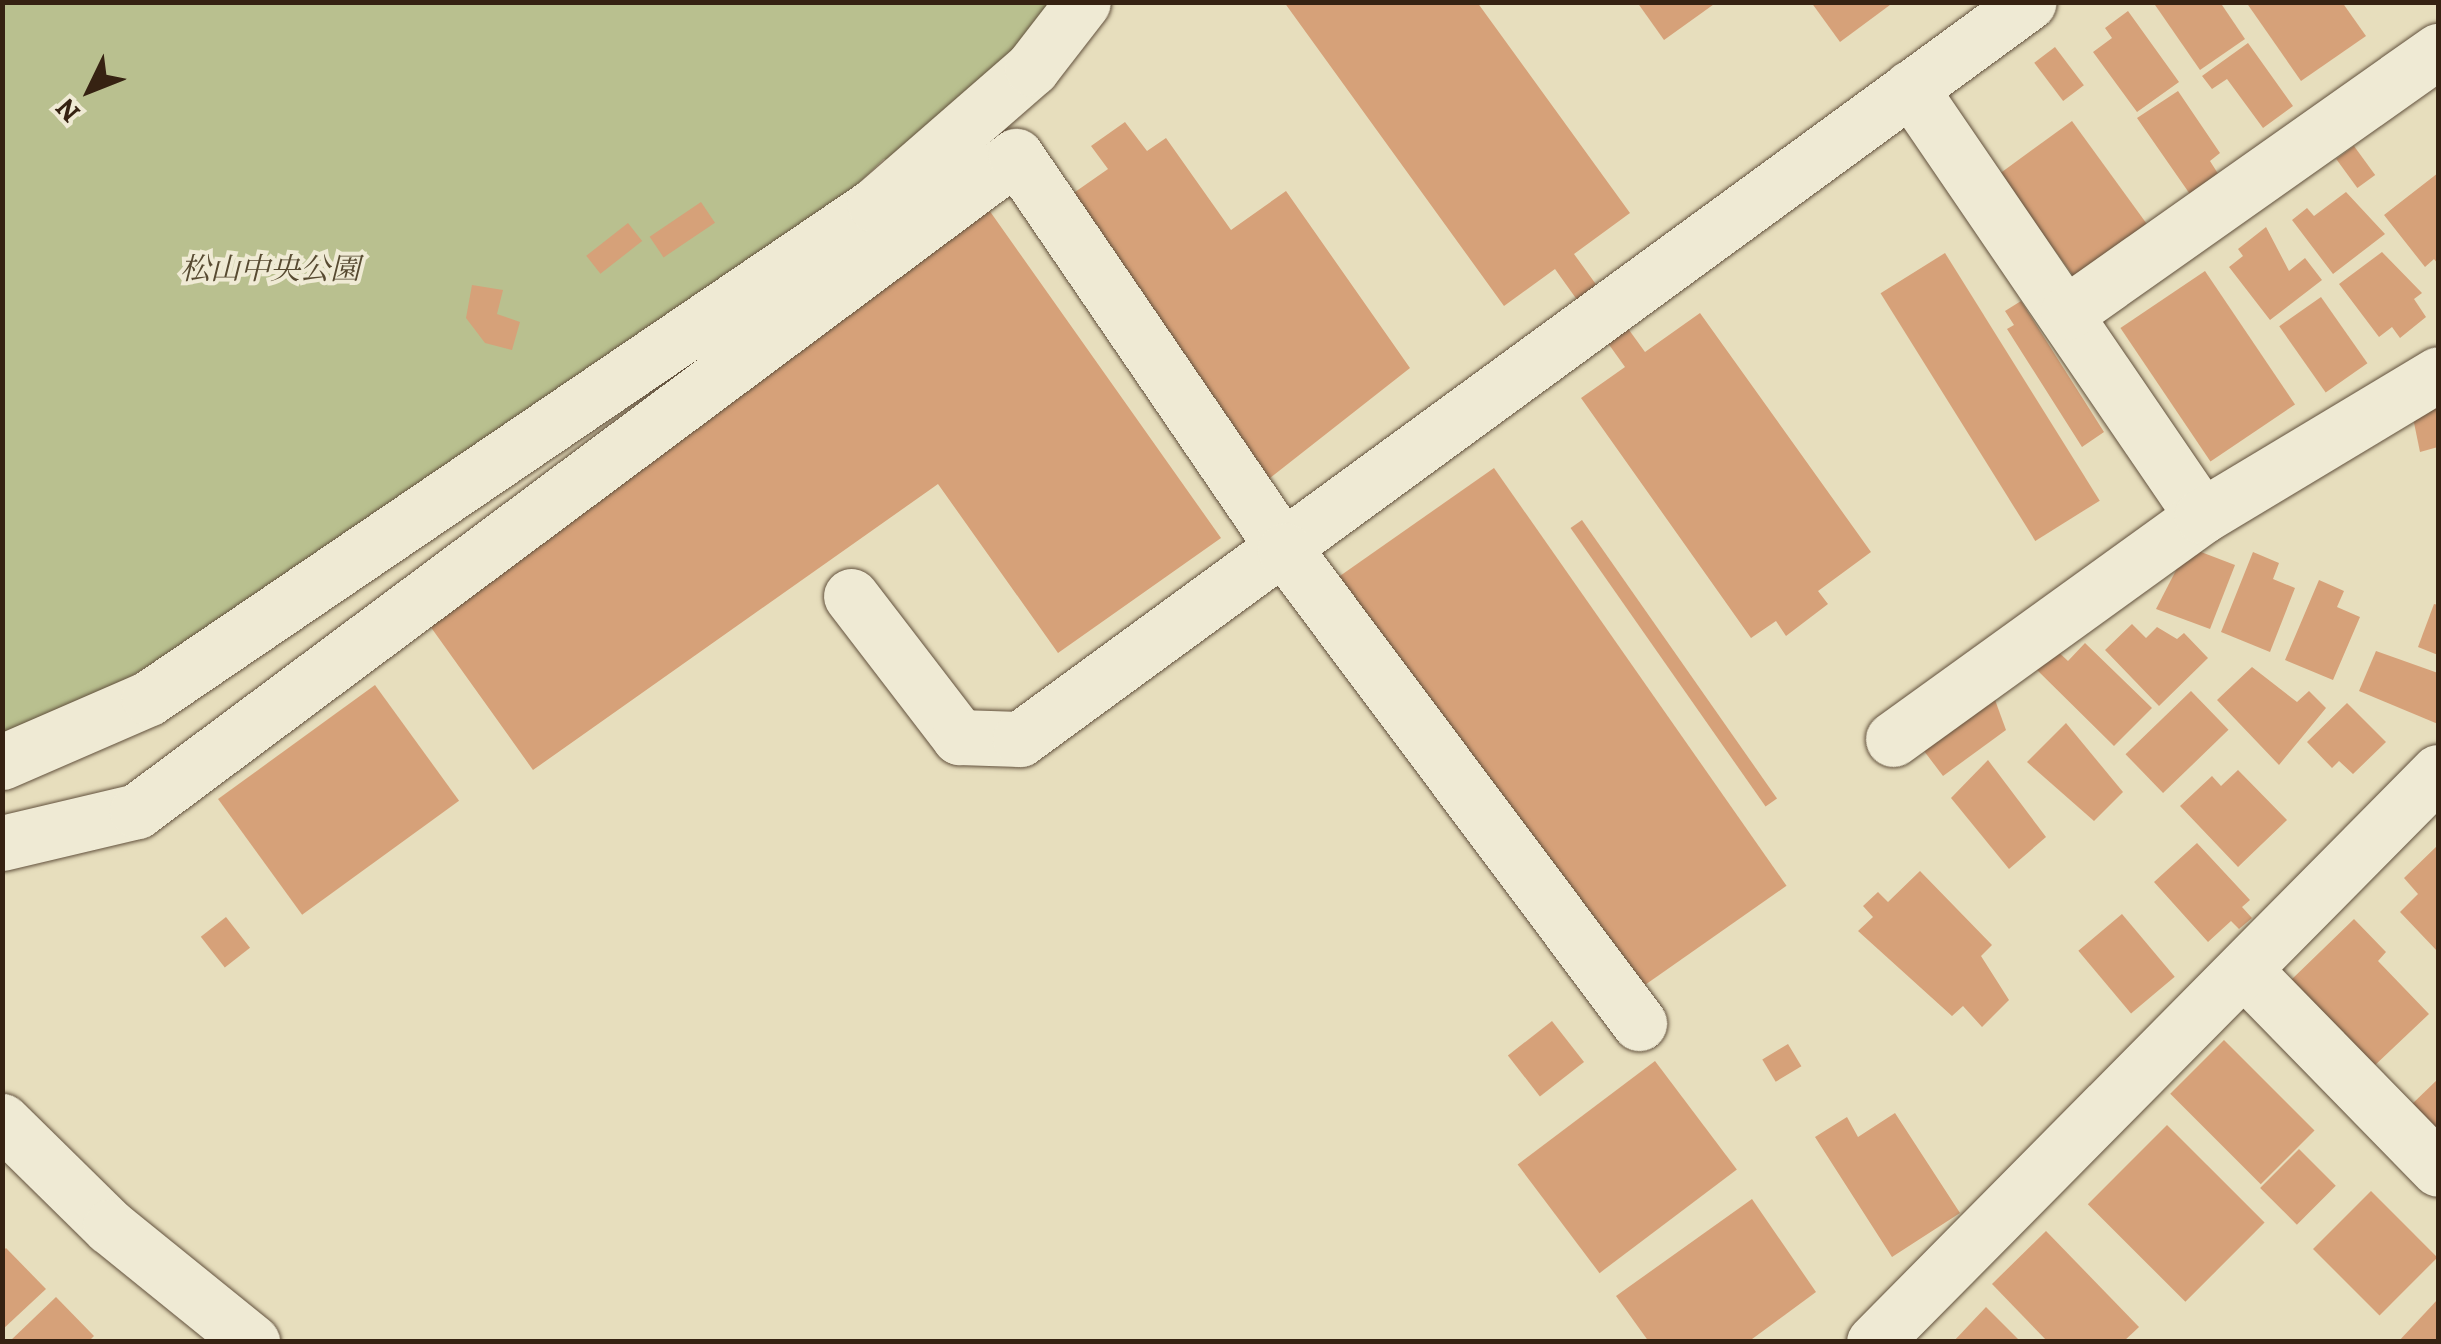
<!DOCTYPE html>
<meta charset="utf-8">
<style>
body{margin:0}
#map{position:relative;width:2441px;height:1344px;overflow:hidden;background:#e7debd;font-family:Alegreya,"Noto Serif JP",serif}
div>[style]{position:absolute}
.green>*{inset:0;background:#b9c08f}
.building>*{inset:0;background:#d6a179;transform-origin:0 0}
.roads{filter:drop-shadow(0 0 2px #62513d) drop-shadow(0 0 2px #62513d)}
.minor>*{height:55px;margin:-27.5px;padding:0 27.5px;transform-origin:27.5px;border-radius:27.5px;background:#efead4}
span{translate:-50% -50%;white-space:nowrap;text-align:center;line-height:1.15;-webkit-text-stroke:8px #efead4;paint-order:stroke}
.park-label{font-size:30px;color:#574a31;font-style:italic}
.frame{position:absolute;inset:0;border:5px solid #362212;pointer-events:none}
.north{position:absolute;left:40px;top:40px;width:100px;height:100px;-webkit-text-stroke:8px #efead4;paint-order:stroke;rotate:227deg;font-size:28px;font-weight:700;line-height:40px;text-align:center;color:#362212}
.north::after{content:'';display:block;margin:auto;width:35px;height:45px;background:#362212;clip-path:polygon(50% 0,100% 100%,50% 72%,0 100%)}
</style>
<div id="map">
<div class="green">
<i style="clip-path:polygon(3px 3px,1068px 3px,899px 164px,884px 159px,843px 198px,261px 598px,95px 698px,3px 736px)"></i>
</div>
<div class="building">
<i style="clip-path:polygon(1284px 2px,1477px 2px,1630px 213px,1574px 254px,1645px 352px,1700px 313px,1871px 552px,1818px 591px,1828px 604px,1786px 636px,1776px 621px,1751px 638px,1581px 398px,1625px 367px,1555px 269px,1504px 306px)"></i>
<i style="clip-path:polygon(1637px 2px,1717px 2px,1664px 40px)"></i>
<i style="clip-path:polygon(1811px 2px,1894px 2px,1840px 42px)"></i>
<i style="clip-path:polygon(2153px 2px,2220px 2px,2245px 39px,2200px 70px)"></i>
<i style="clip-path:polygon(2246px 2px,2342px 2px,2366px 36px,2301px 81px)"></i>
<i style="clip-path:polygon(2128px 11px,2179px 82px,2137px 112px,2093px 52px,2112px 38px,2105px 28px)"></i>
<i style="clip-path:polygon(2248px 43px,2293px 106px,2263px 128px,2227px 79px,2212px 89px,2202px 76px)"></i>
<i style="left:2055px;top:47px;width:48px;height:26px;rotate:53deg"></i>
<i style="clip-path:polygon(2178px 91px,2220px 153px,2210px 161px,2222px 180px,2194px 200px,2137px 118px)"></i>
<i style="left:2072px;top:121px;width:128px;height:90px;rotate:54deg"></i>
<i style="clip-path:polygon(1125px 122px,1147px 151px,1166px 138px,1231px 230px,1286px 191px,1410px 368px,1265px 482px,1065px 199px,1108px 169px,1091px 146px)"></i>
<i style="left:2354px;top:146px;width:36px;height:22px;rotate:54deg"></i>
<i style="clip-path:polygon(2438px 173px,2438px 264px,2434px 259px,2425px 267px,2384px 215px)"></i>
<i style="clip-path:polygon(2346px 192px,2385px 234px,2333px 274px,2292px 220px,2307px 208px,2314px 216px)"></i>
<i style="left:701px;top:202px;width:25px;height:62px;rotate:56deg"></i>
<i style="clip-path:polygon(989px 210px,1221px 538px,1058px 653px,938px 484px,533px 770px,420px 612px)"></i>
<i style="left:628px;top:223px;width:23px;height:53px;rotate:52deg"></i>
<i style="clip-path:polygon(2266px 227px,2289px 271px,2305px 258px,2322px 280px,2270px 320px,2229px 267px,2243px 256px,2238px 249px)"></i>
<i style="clip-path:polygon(2382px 252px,2422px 293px,2414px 299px,2426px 317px,2400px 338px,2392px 327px,2379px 337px,2339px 284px)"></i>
<i style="left:1945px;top:253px;width:292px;height:76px;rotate:58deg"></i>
<i style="left:2205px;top:271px;width:161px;height:102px;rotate:56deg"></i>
<i style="clip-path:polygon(472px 285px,503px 290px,497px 314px,520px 322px,512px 350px,485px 343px,466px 318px)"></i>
<i style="left:2321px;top:297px;width:81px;height:51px;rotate:55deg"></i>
<i style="clip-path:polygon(2021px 301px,2104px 432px,2082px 447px,2007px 329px,2014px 325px,2005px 311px)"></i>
<i style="clip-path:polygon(2438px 392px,2438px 447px,2420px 452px,2411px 408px)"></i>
<i style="left:1494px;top:468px;width:510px;height:189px;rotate:55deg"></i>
<i style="left:1582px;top:520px;width:340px;height:14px;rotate:55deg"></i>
<i style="clip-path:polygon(2188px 547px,2235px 565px,2210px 629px,2156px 609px)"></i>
<i style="clip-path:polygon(2253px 552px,2279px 563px,2273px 579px,2295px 588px,2270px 652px,2221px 632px)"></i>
<i style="clip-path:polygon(2319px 580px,2344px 591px,2337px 607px,2360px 617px,2333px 680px,2285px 660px)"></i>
<i style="clip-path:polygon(2434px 604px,2438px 605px,2438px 655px,2418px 647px)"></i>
<i style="clip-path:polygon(2132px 624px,2146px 638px,2157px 627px,2177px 639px,2184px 633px,2208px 658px,2159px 706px,2105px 650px)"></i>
<i style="clip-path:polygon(2085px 643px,2152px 708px,2114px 746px,2034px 667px,2053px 647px,2068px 661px)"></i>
<i style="clip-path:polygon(2376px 651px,2438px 673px,2438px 724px,2359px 691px)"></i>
<i style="clip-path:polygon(2252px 667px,2297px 702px,2309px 691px,2326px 708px,2279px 765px,2217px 700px)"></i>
<i style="left:375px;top:685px;width:143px;height:194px;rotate:54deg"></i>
<i style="clip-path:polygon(1991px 689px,2006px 730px,1943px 776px,1918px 743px)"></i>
<i style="left:2191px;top:691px;width:54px;height:91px;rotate:46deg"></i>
<i style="clip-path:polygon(2347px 703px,2386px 742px,2353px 774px,2339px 761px,2332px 768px,2307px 742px)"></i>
<i style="clip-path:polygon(2066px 723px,2123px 792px,2094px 821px,2027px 762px)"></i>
<i style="clip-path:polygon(1988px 760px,2046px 837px,2009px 869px,1951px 798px)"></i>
<i style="clip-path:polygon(2238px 770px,2287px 820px,2238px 867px,2180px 806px,2212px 776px,2221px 786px)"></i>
<i style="clip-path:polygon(2197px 843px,2250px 900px,2242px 907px,2252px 918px,2239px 929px,2231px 921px,2208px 942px,2154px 882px)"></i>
<i style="clip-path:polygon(2438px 845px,2438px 952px,2400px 912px,2418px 894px,2404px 878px)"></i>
<i style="clip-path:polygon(1920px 871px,1992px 945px,1981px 956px,2009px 1000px,1982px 1027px,1963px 1006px,1952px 1016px,1858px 931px,1873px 917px,1863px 906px,1878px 892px,1888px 902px)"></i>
<i style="left:2122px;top:914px;width:82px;height:57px;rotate:50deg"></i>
<i style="left:226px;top:917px;width:39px;height:32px;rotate:52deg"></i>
<i style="clip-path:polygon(2354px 919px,2386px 952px,2378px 961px,2429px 1014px,2373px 1067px,2290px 981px)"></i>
<i style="left:1552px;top:1021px;width:52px;height:56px;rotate:52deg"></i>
<i style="left:2224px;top:1040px;width:128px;height:76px;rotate:45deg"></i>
<i style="left:1788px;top:1044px;width:26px;height:30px;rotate:59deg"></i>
<i style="left:1655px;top:1061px;width:136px;height:172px;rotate:53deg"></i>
<i style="clip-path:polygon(2438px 1079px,2438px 1137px,2409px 1107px)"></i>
<i style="clip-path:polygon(1895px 1113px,1960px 1213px,1892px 1257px,1815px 1137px,1847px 1117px,1858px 1137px)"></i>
<i style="left:2167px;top:1125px;width:138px;height:112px;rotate:45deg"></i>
<i style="left:2299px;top:1149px;width:52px;height:55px;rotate:45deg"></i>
<i style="left:2371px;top:1191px;width:94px;height:82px;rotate:45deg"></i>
<i style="clip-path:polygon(1752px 1199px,1816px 1292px,1748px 1342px,1649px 1342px,1616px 1296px)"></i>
<i style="clip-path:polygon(2046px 1231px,2139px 1327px,2123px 1342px,2048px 1342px,1992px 1284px)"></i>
<i style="clip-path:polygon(6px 1248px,46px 1289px,2px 1330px,2px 1252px)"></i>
<i style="clip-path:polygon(56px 1297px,94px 1336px,88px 1342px,9px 1342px)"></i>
<i style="clip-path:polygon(2438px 1299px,2438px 1342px,2398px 1342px)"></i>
<i style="clip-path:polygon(1986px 1307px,2021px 1342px,1953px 1342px)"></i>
</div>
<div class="roads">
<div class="minor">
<i style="left:1910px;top:88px;width:518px;rotate:55.7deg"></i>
<i style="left:2068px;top:312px;width:453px;rotate:-35.2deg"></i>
<i style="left:851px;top:596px;width:178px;rotate:52.5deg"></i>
<i style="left:959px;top:737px;width:61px;rotate:1.9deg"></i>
<i style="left:1020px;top:739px;width:1249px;rotate:-36.15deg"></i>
<i style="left:1893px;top:739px;width:381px;rotate:-35.8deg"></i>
<i style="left:2202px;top:516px;width:275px;rotate:-31deg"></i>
<i style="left:2px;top:762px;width:160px;rotate:-23.5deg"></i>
<i style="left:149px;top:698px;width:878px;rotate:-34.18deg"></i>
<i style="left:875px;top:205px;width:208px;rotate:-41.1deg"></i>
<i style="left:1032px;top:68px;width:83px;rotate:-52.3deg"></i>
<i style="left:2px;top:843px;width:139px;rotate:-13.3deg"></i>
<i style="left:137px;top:811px;width:1096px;rotate:-36.69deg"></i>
<i style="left:1016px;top:156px;width:477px;rotate:55.7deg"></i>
<i style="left:1285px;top:550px;width:591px;rotate:53.19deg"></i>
<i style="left:2246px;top:972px;width:275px;rotate:45.7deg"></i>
<i style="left:2px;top:1121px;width:151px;rotate:44.5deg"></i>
<i style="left:110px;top:1227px;width:183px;rotate:39deg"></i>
<i style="left:1874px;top:1342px;width:802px;rotate:-45.3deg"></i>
</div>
</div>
<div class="park-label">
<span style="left:270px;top:269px">松山中央公園</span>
</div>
<div class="frame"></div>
<div class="north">N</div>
</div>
